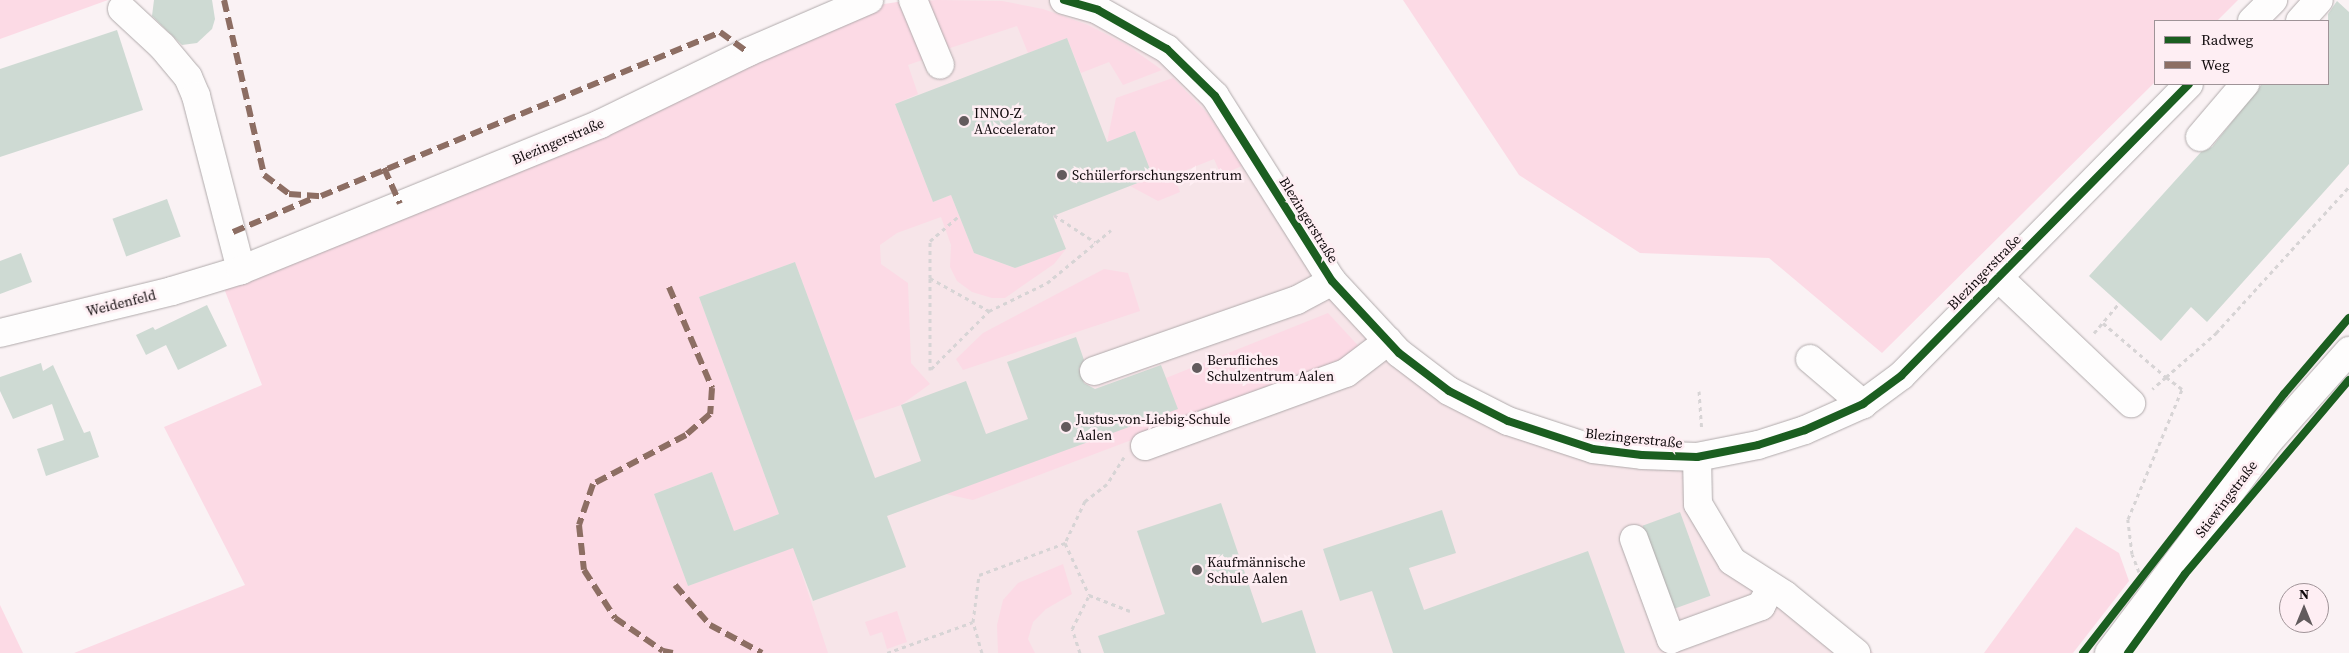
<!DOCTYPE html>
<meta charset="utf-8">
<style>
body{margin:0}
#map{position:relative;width:2349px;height:653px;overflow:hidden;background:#faf2f4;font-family:"Source Serif 4",serif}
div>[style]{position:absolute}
.built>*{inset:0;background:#f7e5e9}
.green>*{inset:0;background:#fcdae5}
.building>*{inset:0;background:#cedad3;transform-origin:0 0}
.path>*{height:3px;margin-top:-1.5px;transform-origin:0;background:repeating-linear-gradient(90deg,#d7d4d5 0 4px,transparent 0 8px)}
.roads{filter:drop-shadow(0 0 1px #b0aaab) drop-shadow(0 0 1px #b0aaab)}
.minor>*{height:28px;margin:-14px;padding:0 14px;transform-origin:14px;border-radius:14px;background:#fefdfd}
.major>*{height:28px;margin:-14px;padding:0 14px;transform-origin:14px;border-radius:14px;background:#fefdfd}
.quiet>*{height:6px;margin-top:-3px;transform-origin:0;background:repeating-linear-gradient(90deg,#8d6e63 0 12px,transparent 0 18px)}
.cycleway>*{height:8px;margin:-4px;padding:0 4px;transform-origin:4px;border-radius:4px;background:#1b5e20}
.dots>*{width:14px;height:14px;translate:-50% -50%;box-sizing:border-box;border:2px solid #feeef3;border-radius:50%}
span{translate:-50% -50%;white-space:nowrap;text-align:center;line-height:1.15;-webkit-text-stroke:5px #feeef3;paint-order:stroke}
.poi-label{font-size:14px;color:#100a0c}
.left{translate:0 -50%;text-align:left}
.street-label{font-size:14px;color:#100a0c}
.legend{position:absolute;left:2154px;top:20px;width:175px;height:65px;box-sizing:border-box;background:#feeef3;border:1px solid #9f9397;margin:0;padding:6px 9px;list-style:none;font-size:15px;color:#100a0c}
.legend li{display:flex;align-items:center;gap:10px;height:25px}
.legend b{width:25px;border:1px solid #9f9397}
.north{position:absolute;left:2279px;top:583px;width:50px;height:50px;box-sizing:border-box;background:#feeef3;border:1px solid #9f9397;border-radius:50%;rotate:0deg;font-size:14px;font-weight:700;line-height:20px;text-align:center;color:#100a0c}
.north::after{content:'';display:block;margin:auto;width:18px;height:22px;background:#625b5d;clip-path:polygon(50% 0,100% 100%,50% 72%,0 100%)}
</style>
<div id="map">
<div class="built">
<i style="clip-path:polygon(910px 0,1064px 0,1167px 49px,1388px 341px,1508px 421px,1694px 456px,1732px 561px,1757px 565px,1874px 653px,589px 653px,592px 141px)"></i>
</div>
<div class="green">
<i style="clip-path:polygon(0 0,108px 0,0 39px)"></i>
<i style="clip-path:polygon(910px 0,925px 59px,908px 65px,918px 94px,895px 104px,933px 202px,951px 195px,974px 253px,1015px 268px,1066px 249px,1054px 264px,1005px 298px,992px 298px,972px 292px,957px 281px,950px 267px,951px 245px,941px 217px,897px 233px,880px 245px,881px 264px,908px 283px,911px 363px,930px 384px,901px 405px,854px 421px,795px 262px,699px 297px,779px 514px,734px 531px,712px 472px,654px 494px,688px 586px,793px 547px,828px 653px,74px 653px,245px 585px,164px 427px,262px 385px,223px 286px,450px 200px,592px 141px,865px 7px)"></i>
<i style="clip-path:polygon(937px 0,1002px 1px,1043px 9px,1088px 25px,1127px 45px,1162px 70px,1123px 85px,1109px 62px,1081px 73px,1067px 38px,1028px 53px,1017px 26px,947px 49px,917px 2px)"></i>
<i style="clip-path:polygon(1403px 0,2238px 0,2217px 21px,2155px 21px,2155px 82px,1882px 353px,1769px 258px,1640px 253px,1519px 175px)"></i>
<i style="clip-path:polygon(1173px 78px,1207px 113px,1242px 166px,1221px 175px,1214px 159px,1174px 175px,1180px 192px,1158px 201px,1130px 186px,1152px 177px,1135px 131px,1107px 142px,1116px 98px)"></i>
<i style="clip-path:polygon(1104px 269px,1128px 273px,1140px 311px,963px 370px,956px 359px,983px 333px)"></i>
<i style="clip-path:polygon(1328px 313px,1364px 352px,973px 500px,946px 494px,1166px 378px)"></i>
<i style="clip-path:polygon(2076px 527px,2119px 553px,2129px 581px,2073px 653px,1984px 653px)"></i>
<i style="clip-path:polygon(1063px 564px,1072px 594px,1046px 609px,1033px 622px,1028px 639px,1035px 653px,998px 653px,997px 625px,1003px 600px,1018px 583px)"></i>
<i style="clip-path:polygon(0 605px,23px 653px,0 653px)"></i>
<i style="clip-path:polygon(897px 611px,907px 642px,887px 649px,882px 632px,870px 636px,865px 622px)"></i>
</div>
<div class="building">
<i style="clip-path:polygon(154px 0,212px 0,215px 19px,212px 29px,197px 43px,182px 45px,152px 16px)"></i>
<i style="clip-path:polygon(2337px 1px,2349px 12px,2349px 164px,2207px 322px,2191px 307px,2161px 341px,2089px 276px,2201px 152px,2212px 147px,2262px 84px,2328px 84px,2328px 14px)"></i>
<i style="clip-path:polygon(117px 30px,143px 110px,0 157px,0 69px)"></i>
<i style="clip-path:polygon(1067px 38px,1107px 142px,1135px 131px,1153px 177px,1053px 216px,1066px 249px,1015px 268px,974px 253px,951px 195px,933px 202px,895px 104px)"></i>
<i style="left:167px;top:199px;width:40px;height:58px;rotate:70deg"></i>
<i style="clip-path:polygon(21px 253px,32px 282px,0 294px,0 261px)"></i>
<i style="clip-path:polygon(795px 262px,875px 478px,921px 461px,901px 405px,966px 381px,986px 434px,1028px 419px,1007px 362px,1076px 337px,1084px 360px,1079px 369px,1084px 383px,1095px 389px,1161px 365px,1178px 409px,887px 516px,906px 567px,813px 601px,793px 548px,688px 586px,654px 494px,712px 472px,734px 531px,779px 514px,699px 297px)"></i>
<i style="clip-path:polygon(207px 305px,227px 346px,178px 370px,166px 345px,146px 355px,136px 335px,153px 327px,155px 330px)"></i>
<i style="clip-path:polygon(41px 363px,43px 371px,53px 365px,84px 433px,90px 431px,99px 457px,46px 476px,37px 449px,64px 440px,52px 404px,13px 419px,0 391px,0 377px)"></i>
<i style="clip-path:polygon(1221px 503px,1262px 623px,1302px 610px,1316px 653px,1104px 653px,1098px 636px,1165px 614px,1137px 531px)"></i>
<i style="clip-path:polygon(1442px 510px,1456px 553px,1409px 568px,1424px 610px,1588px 551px,1625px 653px,1393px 653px,1372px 591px,1340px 601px,1323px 549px)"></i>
<i style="left:1680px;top:512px;width:89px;height:40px;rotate:70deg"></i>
</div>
<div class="path">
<i style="left:1054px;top:215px;width:49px;rotate:33.4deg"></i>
<i style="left:930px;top:278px;width:37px;rotate:-90deg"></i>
<i style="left:930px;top:241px;width:38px;rotate:-41deg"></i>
<i style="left:2103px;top:323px;width:83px;rotate:40.6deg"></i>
<i style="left:2166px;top:377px;width:67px;rotate:-41.3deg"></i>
<i style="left:2216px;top:333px;width:197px;rotate:-47.7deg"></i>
<i style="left:2094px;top:333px;width:39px;rotate:-50deg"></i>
<i style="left:931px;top:369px;width:82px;rotate:-45deg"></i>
<i style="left:930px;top:370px;width:92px;rotate:-90deg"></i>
<i style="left:930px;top:278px;width:68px;rotate:29.2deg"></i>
<i style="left:989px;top:311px;width:64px;rotate:-25.8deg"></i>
<i style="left:1047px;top:283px;width:83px;rotate:-39.6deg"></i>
<i style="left:1699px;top:391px;width:39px;rotate:86deg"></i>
<i style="left:1124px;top:457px;width:32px;rotate:122deg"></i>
<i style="left:1107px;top:484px;width:28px;rotate:142deg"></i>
<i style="left:1085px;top:501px;width:47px;rotate:115.5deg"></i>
<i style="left:1065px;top:543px;width:57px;rotate:65.2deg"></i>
<i style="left:1089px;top:595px;width:44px;rotate:21.3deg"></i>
<i style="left:2139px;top:572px;width:19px;rotate:-111deg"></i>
<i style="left:2132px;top:554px;width:35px;rotate:-97deg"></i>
<i style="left:2128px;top:519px;width:141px;rotate:-67.4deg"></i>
<i style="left:2182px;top:389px;width:20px;rotate:-143deg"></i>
<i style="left:2166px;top:377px;width:18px;rotate:139deg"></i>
<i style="left:887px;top:653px;width:91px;rotate:-19.8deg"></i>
<i style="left:982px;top:653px;width:32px;rotate:-106deg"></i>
<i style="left:973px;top:622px;width:47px;rotate:-82.7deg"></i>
<i style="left:979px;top:575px;width:92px;rotate:-20.4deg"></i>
<i style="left:1080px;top:653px;width:25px;rotate:-108deg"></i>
<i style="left:1072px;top:629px;width:38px;rotate:-63deg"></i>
</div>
<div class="roads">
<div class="minor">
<i style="left:913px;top:0;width:70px;rotate:67.4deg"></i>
<i style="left:1064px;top:0;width:35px;rotate:16deg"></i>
<i style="left:1098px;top:10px;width:79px;rotate:29.5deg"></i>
<i style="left:1167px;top:49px;width:67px;rotate:44.4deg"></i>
<i style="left:1215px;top:96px;width:219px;rotate:57.7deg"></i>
<i style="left:1332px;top:281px;width:98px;rotate:47.1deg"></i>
<i style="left:1399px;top:353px;width:63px;rotate:37.2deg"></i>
<i style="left:1449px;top:391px;width:66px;rotate:27deg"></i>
<i style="left:1508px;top:421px;width:89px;rotate:18.2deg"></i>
<i style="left:1593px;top:449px;width:49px;rotate:7deg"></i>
<i style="left:1642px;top:455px;width:55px;rotate:2.1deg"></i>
<i style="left:1697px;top:457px;width:62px;rotate:-11.1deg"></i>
<i style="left:1758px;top:445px;width:49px;rotate:-17.7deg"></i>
<i style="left:1805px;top:430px;width:64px;rotate:-24.1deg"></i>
<i style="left:1863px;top:404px;width:47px;rotate:-36.4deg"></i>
<i style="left:1901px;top:376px;width:410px;rotate:-45.4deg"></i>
<i style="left:122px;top:9px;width:54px;rotate:42.8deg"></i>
<i style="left:162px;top:46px;width:40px;rotate:50deg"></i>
<i style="left:188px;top:77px;width:21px;rotate:67deg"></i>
<i style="left:196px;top:96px;width:180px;rotate:75.5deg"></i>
<i style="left:2252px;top:21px;width:30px;rotate:-45deg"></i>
<i style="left:2300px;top:21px;width:28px;rotate:-48deg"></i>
<i style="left:2200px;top:137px;width:70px;rotate:-49.7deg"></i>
<i style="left:1997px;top:276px;width:185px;rotate:43.5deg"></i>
<i style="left:0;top:333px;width:177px;rotate:-13.7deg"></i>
<i style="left:172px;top:291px;width:72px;rotate:-16.9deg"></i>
<i style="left:241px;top:270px;width:388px;rotate:-22.1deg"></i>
<i style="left:600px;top:124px;width:165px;rotate:-25.9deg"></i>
<i style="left:748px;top:52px;width:132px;rotate:-23.3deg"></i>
<i style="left:1810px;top:359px;width:70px;rotate:40.3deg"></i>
<i style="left:1094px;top:371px;width:215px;rotate:-19.3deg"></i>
<i style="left:1297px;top:300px;width:40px;rotate:-28deg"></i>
<i style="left:1145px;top:446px;width:214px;rotate:-20deg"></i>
<i style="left:1346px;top:373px;width:53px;rotate:-37.3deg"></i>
<i style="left:1697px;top:457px;width:47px;rotate:88.8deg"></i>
<i style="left:1698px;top:504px;width:66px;rotate:59.2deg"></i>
<i style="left:1732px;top:561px;width:63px;rotate:32.7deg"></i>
<i style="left:1785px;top:595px;width:92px;rotate:39.2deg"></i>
<i style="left:1634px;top:539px;width:107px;rotate:69.7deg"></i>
<i style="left:1671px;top:639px;width:96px;rotate:-20.1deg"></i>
<i style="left:1761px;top:606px;width:19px;rotate:-62deg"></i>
</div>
<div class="major">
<i style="left:2109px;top:653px;width:264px;rotate:-53deg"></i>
<i style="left:2268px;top:442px;width:122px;rotate:-48.3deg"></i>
</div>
</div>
<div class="quiet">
<i style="left:224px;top:0;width:180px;rotate:77.1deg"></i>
<i style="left:264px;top:175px;width:31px;rotate:37deg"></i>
<i style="left:289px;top:194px;width:32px;rotate:4deg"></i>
<i style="left:321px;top:196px;width:431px;rotate:-22.3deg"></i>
<i style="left:720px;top:32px;width:34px;rotate:36deg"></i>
<i style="left:384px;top:168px;width:39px;rotate:66deg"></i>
<i style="left:233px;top:232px;width:90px;rotate:-22.9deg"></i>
<i style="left:669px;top:287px;width:110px;rotate:66.9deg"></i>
<i style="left:712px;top:388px;width:26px;rotate:94deg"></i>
<i style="left:710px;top:414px;width:32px;rotate:139deg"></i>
<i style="left:686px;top:435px;width:105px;rotate:152.2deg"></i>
<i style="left:593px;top:484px;width:43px;rotate:108.9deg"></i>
<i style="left:579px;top:525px;width:45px;rotate:83.7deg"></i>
<i style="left:584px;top:570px;width:57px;rotate:57.1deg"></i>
<i style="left:615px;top:618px;width:58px;rotate:34.5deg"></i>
<i style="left:663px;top:651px;width:10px;rotate:11deg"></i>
<i style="left:675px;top:585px;width:53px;rotate:48.8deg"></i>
<i style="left:710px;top:625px;width:59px;rotate:28.3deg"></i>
</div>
<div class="cycleway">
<i style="left:1064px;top:0;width:35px;rotate:16deg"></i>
<i style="left:1098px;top:10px;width:79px;rotate:29.5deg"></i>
<i style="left:1167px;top:49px;width:67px;rotate:44.4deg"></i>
<i style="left:1215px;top:96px;width:219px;rotate:57.7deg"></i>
<i style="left:1332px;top:281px;width:98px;rotate:47.1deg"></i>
<i style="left:1399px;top:353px;width:63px;rotate:37.2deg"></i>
<i style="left:1449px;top:391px;width:66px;rotate:27deg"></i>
<i style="left:1508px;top:421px;width:89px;rotate:18.2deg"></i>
<i style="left:1593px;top:449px;width:49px;rotate:7deg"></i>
<i style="left:1642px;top:455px;width:55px;rotate:2.1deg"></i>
<i style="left:1697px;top:457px;width:62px;rotate:-11.1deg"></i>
<i style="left:1758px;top:445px;width:49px;rotate:-17.7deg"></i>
<i style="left:1805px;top:430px;width:64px;rotate:-24.1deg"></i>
<i style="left:1863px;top:404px;width:47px;rotate:-36.4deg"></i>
<i style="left:1901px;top:376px;width:410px;rotate:-45.4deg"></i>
<i style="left:2083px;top:653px;width:328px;rotate:-52.2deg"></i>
<i style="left:2284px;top:394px;width:100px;rotate:-49.5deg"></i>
<i style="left:2128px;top:653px;width:97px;rotate:-54.2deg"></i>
<i style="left:2185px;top:574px;width:254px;rotate:-49.8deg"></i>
</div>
<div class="dots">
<i style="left:964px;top:121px;background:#625b5d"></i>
<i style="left:1062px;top:175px;background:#625b5d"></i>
<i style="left:1197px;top:368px;background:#625b5d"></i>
<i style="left:1066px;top:427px;background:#625b5d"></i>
<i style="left:1197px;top:570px;background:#625b5d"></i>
</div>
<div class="poi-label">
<span class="left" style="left:974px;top:121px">INNO-Z<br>AAccelerator</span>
<span class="left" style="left:1072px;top:175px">Schülerforschungszentrum</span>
<span class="left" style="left:1207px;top:368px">Berufliches<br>Schulzentrum Aalen</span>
<span class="left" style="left:1076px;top:427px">Justus-von-Liebig-Schule<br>Aalen</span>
<span class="left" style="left:1207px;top:570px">Kaufmännische<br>Schule Aalen</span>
</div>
<div class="street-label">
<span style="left:558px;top:141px;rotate:-23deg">Blezingerstraße</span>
<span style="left:1309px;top:220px;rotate:58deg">Blezingerstraße</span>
<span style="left:1984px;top:272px;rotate:-46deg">Blezingerstraße</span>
<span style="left:121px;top:303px;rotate:-14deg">Weidenfeld</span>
<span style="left:1634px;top:438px;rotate:6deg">Blezingerstraße</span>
<span style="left:2226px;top:499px;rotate:-53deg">Stiewingstraße</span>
</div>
<ul class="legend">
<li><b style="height:6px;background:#1b5e20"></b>Radweg</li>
<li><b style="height:6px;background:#8d6e63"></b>Weg</li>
</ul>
<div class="north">N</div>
</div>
